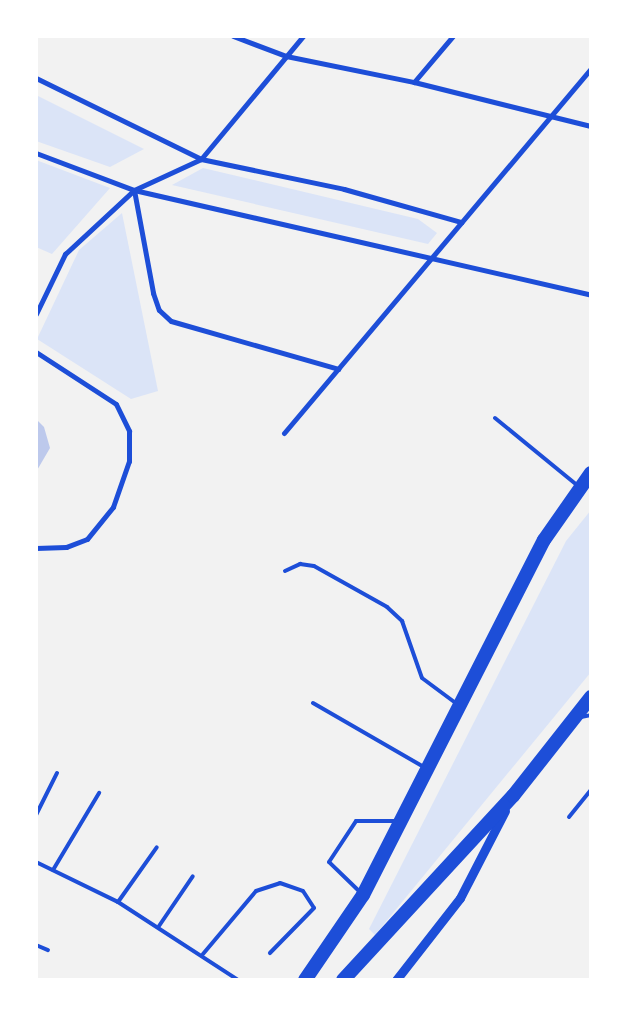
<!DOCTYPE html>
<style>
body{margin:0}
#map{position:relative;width:627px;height:1016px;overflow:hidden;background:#f2f2f2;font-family:Bitter,serif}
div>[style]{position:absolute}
.green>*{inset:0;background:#dbe4f7}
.building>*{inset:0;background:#bdc9ec}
.service>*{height:4px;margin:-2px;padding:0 2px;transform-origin:2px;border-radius:2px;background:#1d4ed8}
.minor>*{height:5px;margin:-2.5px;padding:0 2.5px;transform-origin:2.5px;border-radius:2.5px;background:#1d4ed8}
.tertiary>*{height:9px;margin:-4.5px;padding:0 4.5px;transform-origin:4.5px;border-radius:4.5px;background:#1d4ed8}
.trunk>*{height:14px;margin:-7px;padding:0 7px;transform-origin:7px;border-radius:7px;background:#1d4ed8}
span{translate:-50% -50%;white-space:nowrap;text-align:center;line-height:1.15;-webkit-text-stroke:4.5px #fff;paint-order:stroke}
.frame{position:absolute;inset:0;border:38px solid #fff;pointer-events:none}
</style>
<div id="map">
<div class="green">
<i style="clip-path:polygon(36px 95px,144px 149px,110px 167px,36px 141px)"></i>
<i style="clip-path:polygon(36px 160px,110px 188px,52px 254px,36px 247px)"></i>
<i style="clip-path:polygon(203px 168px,418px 219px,437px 233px,428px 244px,172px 185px)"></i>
<i style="clip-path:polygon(122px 213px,158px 391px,131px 399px,37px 339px,79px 250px)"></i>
<i style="clip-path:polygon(591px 510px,591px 672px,375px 935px,369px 929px,566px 541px)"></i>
</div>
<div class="building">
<i style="clip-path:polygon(36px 419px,44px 427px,50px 448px,36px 472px)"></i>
</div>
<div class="service">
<i style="left:495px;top:418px;width:107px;rotate:39.3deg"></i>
<i style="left:285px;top:571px;width:17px;rotate:-25deg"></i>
<i style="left:300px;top:564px;width:14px;rotate:8deg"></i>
<i style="left:314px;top:566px;width:84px;rotate:29.3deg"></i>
<i style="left:387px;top:607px;width:21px;rotate:43deg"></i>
<i style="left:402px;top:621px;width:60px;rotate:70.7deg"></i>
<i style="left:422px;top:678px;width:44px;rotate:36.6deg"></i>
<i style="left:313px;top:703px;width:128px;rotate:30deg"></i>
<i style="left:581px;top:717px;width:10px;rotate:-11deg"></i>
<i style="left:36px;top:815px;width:47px;rotate:-63.4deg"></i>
<i style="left:569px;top:817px;width:35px;rotate:-51deg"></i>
<i style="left:36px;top:862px;width:91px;rotate:26deg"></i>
<i style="left:118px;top:902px;width:143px;rotate:33deg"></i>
<i style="left:53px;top:870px;width:90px;rotate:-59.1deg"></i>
<i style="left:360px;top:892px;width:43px;rotate:-135.9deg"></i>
<i style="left:329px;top:862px;width:49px;rotate:-56.6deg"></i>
<i style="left:356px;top:821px;width:41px"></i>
<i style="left:118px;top:902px;width:67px;rotate:-54.7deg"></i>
<i style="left:159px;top:926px;width:60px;rotate:-55.8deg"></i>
<i style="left:36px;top:945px;width:13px;rotate:23deg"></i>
<i style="left:203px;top:954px;width:82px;rotate:-49.9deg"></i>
<i style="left:256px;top:891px;width:25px;rotate:-18deg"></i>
<i style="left:280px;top:883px;width:24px;rotate:19deg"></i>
<i style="left:303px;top:891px;width:20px;rotate:57deg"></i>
<i style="left:314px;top:908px;width:63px;rotate:134.4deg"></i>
</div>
<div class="minor">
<i style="left:233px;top:36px;width:57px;rotate:20.7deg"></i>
<i style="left:286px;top:56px;width:131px;rotate:11.5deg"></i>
<i style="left:414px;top:82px;width:182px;rotate:14deg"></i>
<i style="left:36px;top:78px;width:184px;rotate:26.1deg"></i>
<i style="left:201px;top:159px;width:146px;rotate:11.8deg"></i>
<i style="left:344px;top:189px;width:122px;rotate:15.8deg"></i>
<i style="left:414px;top:82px;width:60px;rotate:-49.7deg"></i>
<i style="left:36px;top:153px;width:105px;rotate:20.7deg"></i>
<i style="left:134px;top:190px;width:469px;rotate:12.9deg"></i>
<i style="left:134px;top:190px;width:105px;rotate:79.5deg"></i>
<i style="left:153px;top:293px;width:18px;rotate:71deg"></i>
<i style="left:159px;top:310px;width:16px;rotate:43deg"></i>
<i style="left:171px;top:321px;width:174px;rotate:16deg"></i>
<i style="left:36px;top:314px;width:67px;rotate:-64.2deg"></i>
<i style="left:65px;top:254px;width:94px;rotate:-42.8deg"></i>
<i style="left:134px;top:190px;width:74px;rotate:-24.8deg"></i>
<i style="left:201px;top:159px;width:160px;rotate:-50.3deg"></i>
<i style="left:36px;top:352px;width:95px;rotate:33deg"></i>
<i style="left:116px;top:404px;width:30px;rotate:64deg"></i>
<i style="left:129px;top:431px;width:30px;rotate:90deg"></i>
<i style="left:129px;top:461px;width:49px;rotate:109.2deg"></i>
<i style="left:113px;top:507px;width:41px;rotate:129.1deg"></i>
<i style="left:87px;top:539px;width:22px;rotate:159deg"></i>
<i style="left:66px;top:547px;width:30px;rotate:178deg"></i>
<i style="left:284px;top:433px;width:476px;rotate:-49.9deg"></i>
</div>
<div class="tertiary">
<i style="left:396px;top:980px;width:104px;rotate:-52deg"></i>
<i style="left:460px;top:898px;width:98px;rotate:-62.7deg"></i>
</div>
<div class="trunk">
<i style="left:305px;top:980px;width:103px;rotate:-55.7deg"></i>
<i style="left:363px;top:895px;width:398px;rotate:-63deg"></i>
<i style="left:544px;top:540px;width:82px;rotate:-55deg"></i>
<i style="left:343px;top:980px;width:251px;rotate:-47.3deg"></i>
<i style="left:513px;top:796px;width:126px;rotate:-51.8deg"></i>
</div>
<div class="frame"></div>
</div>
